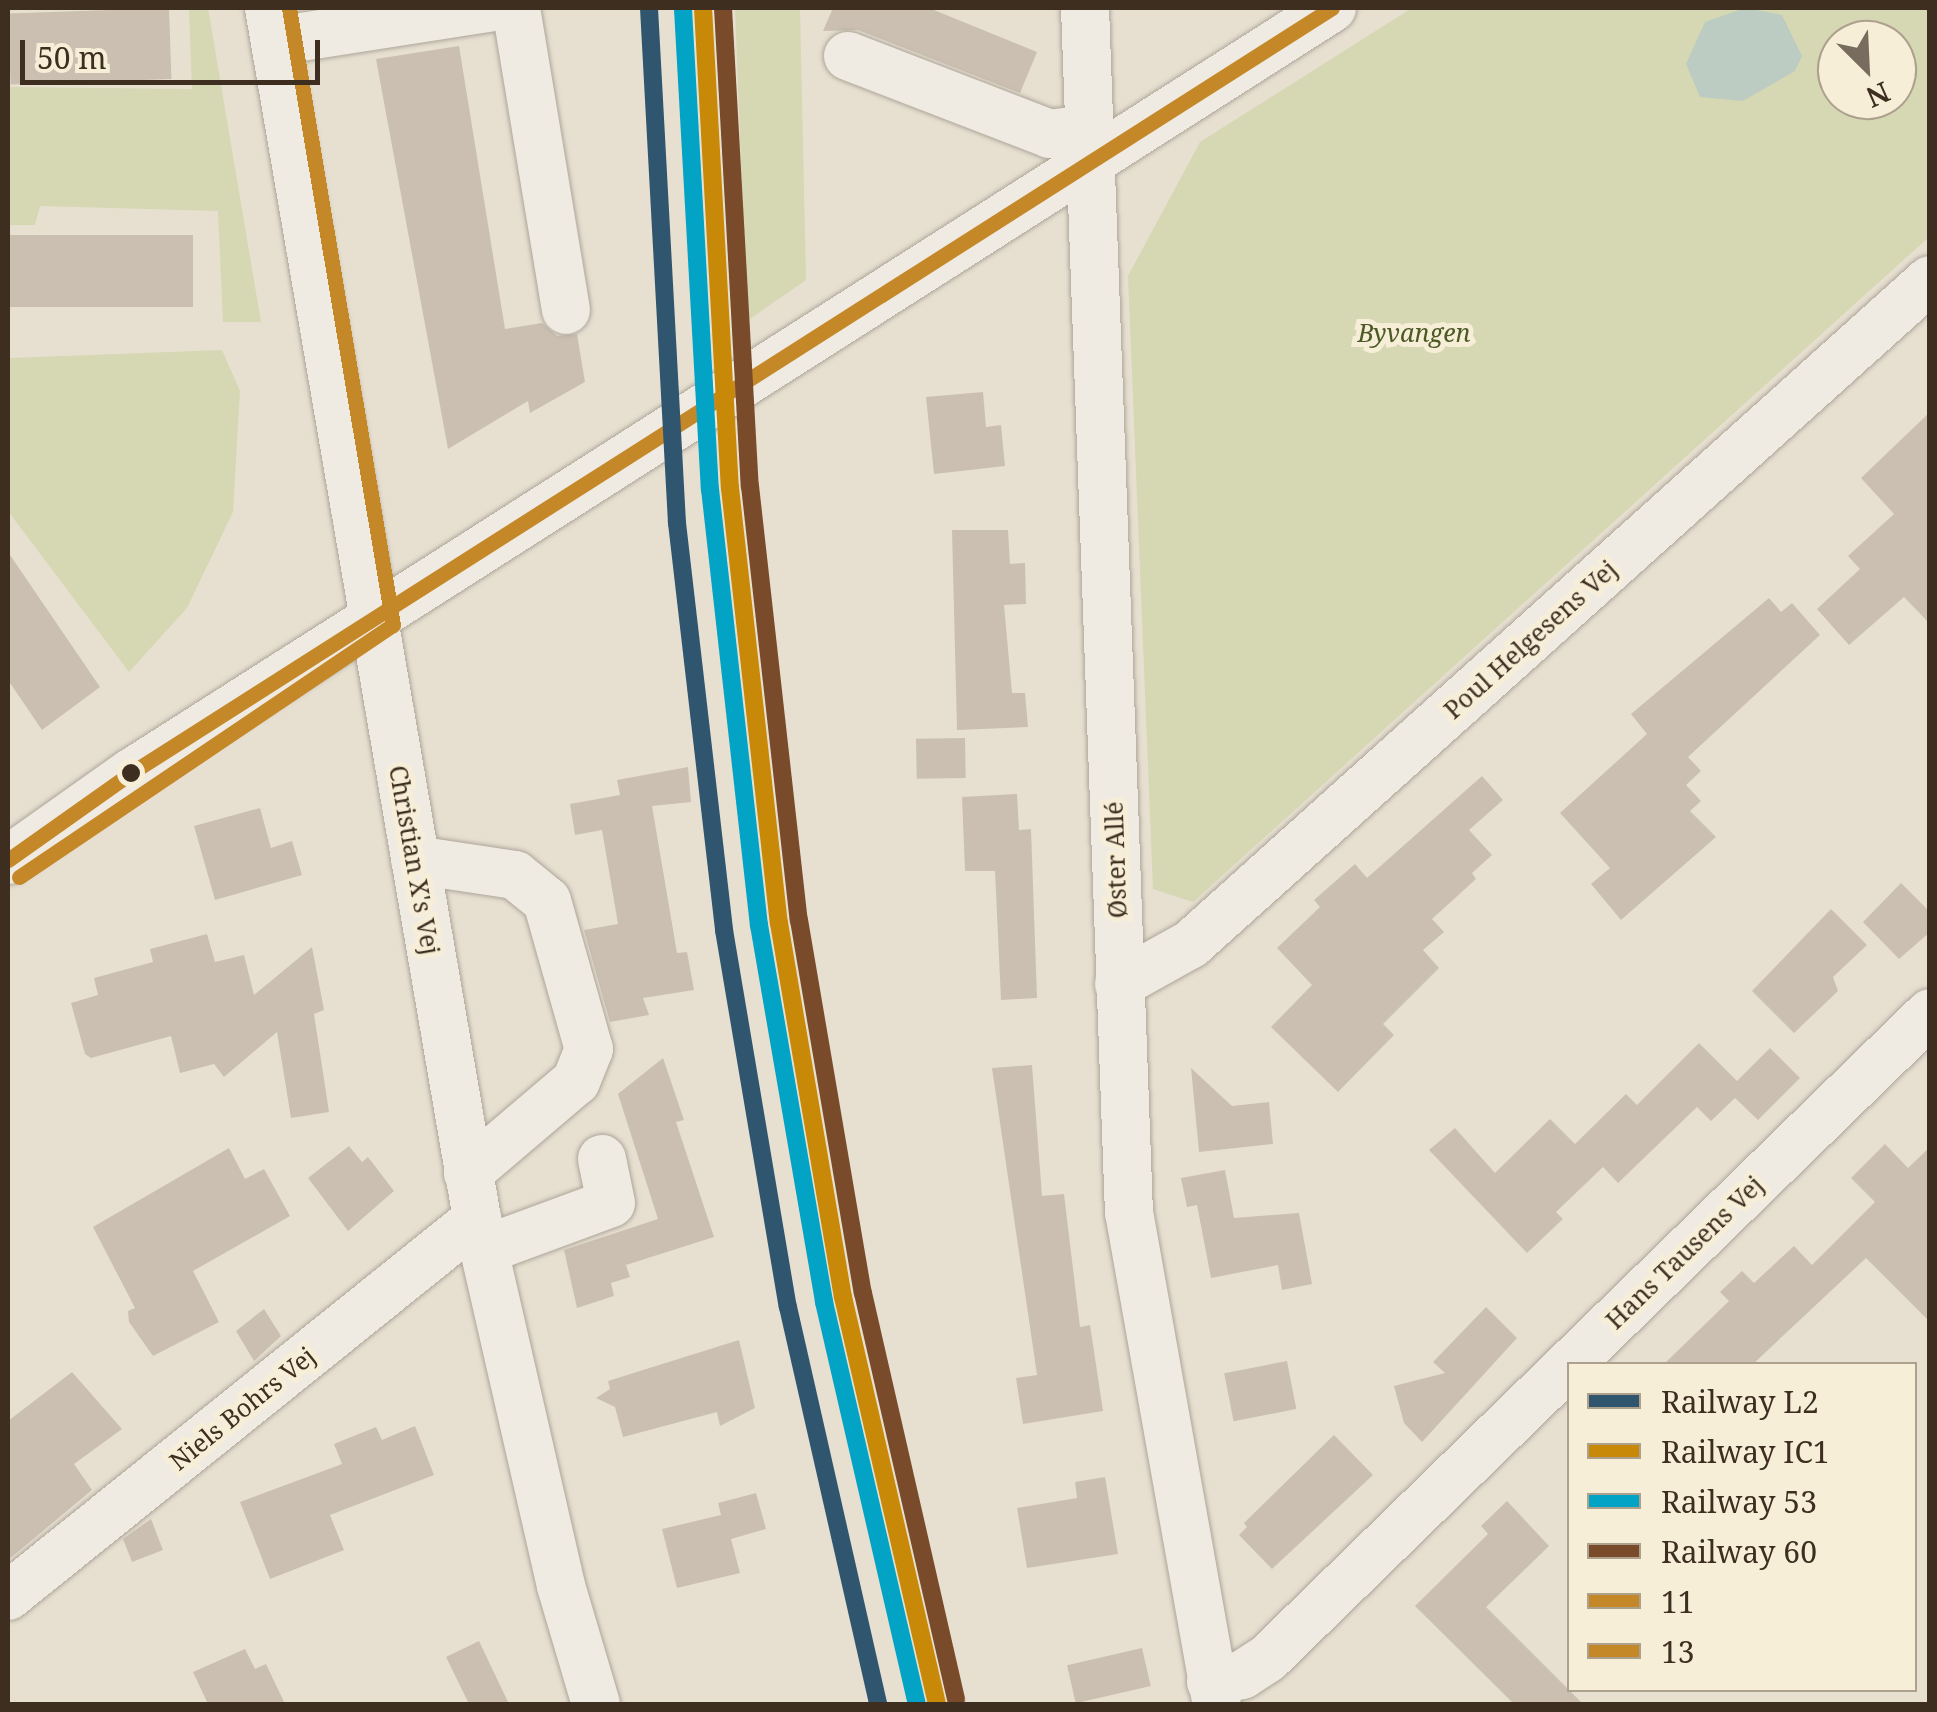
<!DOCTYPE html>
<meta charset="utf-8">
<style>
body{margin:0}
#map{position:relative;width:1937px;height:1712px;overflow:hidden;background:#e7e0d1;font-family:"Noto Serif",serif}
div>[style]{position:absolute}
.green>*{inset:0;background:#d6d7b3}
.water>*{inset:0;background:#bcccc2}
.building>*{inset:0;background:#cbbfb2;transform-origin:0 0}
.roads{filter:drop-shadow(0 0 2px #ada599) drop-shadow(0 0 2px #ada599)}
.minor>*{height:48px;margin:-24px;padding:0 24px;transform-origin:24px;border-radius:24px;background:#efebe3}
.bus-1>*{height:15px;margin:-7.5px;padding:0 7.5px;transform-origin:7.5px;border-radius:7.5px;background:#c58829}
.bus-2>*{height:15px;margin:-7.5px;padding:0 7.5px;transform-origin:7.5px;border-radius:7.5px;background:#c58829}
.rail-1>*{height:18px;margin:-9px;padding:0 9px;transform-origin:9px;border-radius:9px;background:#30556e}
.rail-2>*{height:18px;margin:-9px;padding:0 9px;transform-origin:9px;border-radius:9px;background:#c88808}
.rail-3>*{height:18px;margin:-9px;padding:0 9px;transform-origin:9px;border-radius:9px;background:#03a3c5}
.rail-4>*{height:18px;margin:-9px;padding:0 9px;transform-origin:9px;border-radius:9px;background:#7a4b2a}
.dots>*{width:28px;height:28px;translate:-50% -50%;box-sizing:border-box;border:5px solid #f7eed8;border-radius:50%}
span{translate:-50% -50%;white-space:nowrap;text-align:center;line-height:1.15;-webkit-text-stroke:10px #f7eed8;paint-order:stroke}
.park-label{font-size:25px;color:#4d5a26;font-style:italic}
.street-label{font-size:25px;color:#3d2e20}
.frame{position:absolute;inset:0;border:10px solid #3d2e20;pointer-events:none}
.legend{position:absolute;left:1567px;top:1362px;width:350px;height:330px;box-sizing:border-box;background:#f7eed8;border:2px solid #ada18e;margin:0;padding:12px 18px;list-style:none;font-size:30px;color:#3d2e20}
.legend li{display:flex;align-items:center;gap:20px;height:50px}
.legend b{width:50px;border:2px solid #ada18e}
.north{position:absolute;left:1817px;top:20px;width:100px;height:100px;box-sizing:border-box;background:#f7eed8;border:2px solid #ada18e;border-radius:50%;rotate:156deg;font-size:28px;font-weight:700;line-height:40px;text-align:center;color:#3d2e20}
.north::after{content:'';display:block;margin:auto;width:35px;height:45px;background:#786c5e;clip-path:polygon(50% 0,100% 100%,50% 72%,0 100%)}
.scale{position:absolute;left:20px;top:40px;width:300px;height:45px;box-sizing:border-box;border:5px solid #3d2e20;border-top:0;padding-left:12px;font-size:30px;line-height:35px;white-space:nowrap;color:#3d2e20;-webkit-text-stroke:8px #f7eed8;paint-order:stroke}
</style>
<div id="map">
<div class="green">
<i style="clip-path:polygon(189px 8px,208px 8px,261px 322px,223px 322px,218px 211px,40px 206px,35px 225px,8px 225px,8px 87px,192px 89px)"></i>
<i style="clip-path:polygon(735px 8px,800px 8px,806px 280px,747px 321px)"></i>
<i style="clip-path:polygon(evenodd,1412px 8px,1929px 8px,1929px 237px,1193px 902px,1153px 889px,1128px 276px,1200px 142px,1412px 8px,1837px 40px,1897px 40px,1897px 100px,1837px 100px,1837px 40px)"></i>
<i style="clip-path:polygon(222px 350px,240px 391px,233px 512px,187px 608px,129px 672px,8px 511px,10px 358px)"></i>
</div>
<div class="water">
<i style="clip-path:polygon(1745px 8px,1782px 15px,1802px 56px,1795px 71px,1743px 101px,1700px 97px,1686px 64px,1705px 22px)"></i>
</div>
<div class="building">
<i style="left:169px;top:8px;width:71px;height:161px;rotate:88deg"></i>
<i style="clip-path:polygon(833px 8px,929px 8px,1037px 52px,1020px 93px,858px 30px,823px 31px)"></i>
<i style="clip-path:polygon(459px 46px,505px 329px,542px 323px,557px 336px,577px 334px,585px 382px,530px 413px,528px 401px,448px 449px,376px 59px)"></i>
<i style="left:8px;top:235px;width:185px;height:72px"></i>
<i style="clip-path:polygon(983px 392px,986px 427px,1001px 425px,1005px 466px,934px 474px,926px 397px)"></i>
<i style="clip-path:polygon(1930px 412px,1930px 624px,1904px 597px,1849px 645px,1817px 609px,1860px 569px,1848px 556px,1894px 514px,1861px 478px)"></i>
<i style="clip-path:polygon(952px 530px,1008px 530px,1010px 564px,1025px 563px,1026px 604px,1004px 605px,1012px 693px,1025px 693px,1028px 727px,957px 730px)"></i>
<i style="clip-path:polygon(8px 552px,100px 687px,42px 730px,8px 680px)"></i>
<i style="clip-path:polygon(1769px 598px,1781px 612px,1792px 603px,1820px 635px,1688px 757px,1701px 771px,1686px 785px,1701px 801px,1690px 811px,1716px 837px,1621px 920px,1591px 884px,1610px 868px,1560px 813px,1647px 734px,1631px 714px)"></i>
<i style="left:965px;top:738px;width:40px;height:49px;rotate:89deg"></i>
<i style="clip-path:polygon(688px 767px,691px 802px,652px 806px,677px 953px,687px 952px,694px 990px,643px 998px,649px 1015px,610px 1022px,584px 930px,618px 924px,602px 830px,575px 835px,570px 804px,620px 795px,617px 780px)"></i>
<i style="clip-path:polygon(1482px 776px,1503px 800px,1469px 830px,1492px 855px,1472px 873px,1476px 879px,1432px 919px,1444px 932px,1423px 950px,1439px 968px,1383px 1024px,1394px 1035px,1338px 1092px,1271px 1027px,1312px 985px,1277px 948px,1320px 907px,1314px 900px,1355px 864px,1367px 878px)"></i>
<i style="clip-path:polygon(1017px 794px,1019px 830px,1031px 829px,1037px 998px,1001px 1000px,995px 871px,965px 871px,962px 797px)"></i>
<i style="clip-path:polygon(260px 808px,271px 848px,292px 841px,302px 875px,215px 900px,194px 826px)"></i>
<i style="clip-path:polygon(1901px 883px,1930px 912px,1930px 932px,1899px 959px,1863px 922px)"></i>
<i style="clip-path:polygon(1831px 909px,1867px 945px,1833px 977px,1838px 991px,1794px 1033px,1752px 991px)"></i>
<i style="clip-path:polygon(207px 934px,215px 962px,244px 955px,254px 995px,312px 947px,324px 1010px,314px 1014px,329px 1112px,291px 1118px,277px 1032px,224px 1077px,214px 1064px,180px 1073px,171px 1036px,91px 1058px,85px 1054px,71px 1003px,98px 995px,94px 978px,153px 962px,150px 949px)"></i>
<i style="clip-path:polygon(1699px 1043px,1737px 1081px,1770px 1048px,1800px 1078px,1758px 1120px,1735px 1098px,1711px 1121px,1697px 1107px,1618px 1183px,1603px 1167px,1556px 1212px,1563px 1219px,1527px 1253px,1429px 1150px,1455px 1128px,1495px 1173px,1550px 1119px,1575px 1144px,1626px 1094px,1637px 1105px)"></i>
<i style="clip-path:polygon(663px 1058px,684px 1120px,676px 1122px,714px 1237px,626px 1265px,630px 1277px,611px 1283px,614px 1296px,577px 1308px,564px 1250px,658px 1219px,618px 1094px)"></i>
<i style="clip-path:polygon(1032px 1065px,1042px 1196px,1064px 1194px,1080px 1327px,1090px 1325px,1103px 1411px,1023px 1424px,1016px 1378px,1037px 1375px,992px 1068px)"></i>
<i style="clip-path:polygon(1191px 1068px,1232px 1106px,1269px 1102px,1273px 1144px,1199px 1152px)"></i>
<i style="clip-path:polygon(1885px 1144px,1908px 1168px,1930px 1147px,1930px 1322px,1866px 1258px,1753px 1364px,1664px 1364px,1729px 1301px,1720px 1292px,1742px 1271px,1754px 1283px,1794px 1246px,1812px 1265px,1875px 1202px,1851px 1178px)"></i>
<i style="clip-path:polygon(349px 1146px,362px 1162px,368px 1157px,394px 1191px,348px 1231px,308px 1178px)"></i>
<i style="clip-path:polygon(229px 1148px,245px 1179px,264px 1169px,290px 1216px,193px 1271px,219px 1322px,153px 1356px,129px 1322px,128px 1311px,135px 1308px,93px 1227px)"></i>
<i style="clip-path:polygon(1225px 1170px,1234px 1218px,1299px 1213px,1312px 1284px,1282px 1290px,1278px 1265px,1211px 1278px,1197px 1205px,1187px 1207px,1181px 1178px)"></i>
<i style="clip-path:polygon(1486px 1307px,1517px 1338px,1422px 1442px,1404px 1423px,1394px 1386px,1445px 1373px,1433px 1362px)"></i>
<i style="clip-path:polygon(264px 1309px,281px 1336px,254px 1361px,236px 1331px)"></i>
<i style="clip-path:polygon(739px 1340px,755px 1408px,720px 1426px,717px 1412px,623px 1437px,615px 1407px,596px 1398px,610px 1389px,608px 1381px)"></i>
<i style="left:1287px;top:1361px;width:49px;height:64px;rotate:79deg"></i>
<i style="clip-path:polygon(72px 1372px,122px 1429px,74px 1464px,92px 1490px,8px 1560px,8px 1421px)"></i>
<i style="clip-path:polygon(415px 1426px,434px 1475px,330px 1515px,344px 1550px,270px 1579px,240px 1502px,342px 1464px,334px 1444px,376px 1427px,382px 1440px)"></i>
<i style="clip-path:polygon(1334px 1435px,1373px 1475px,1272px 1569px,1239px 1535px,1247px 1527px,1244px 1523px)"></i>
<i style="clip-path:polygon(1105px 1477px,1118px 1554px,1027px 1568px,1017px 1508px,1077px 1498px,1075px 1482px)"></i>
<i style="clip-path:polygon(756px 1493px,766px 1529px,731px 1539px,740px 1573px,677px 1588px,662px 1529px,721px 1515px,718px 1503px)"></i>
<i style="clip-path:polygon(1507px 1501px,1549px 1546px,1486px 1607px,1583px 1704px,1514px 1704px,1415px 1606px,1488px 1534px,1481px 1526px)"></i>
<i style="clip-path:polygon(151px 1519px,163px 1550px,132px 1562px,123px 1539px)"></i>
<i style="clip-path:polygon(479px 1641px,509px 1704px,469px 1704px,446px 1657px)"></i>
<i style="left:1142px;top:1648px;width:39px;height:77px;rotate:77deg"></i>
<i style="clip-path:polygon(245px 1649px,255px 1669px,266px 1664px,285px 1704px,208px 1704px,193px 1672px)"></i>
</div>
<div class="roads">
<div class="minor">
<i style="left:269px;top:8px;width:1229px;rotate:80.25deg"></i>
<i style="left:477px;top:1219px;width:376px;rotate:77.1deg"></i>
<i style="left:561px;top:1586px;width:123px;rotate:73.5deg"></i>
<i style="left:516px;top:8px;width:306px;rotate:80.6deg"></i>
<i style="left:1085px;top:8px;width:1205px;rotate:87.91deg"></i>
<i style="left:1129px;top:1212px;width:500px;rotate:79.9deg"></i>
<i style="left:275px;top:41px;width:217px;rotate:-8.8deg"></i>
<i style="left:848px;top:56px;width:217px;rotate:21.1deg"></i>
<i style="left:1050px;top:134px;width:37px;rotate:-8deg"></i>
<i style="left:8px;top:860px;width:151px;rotate:-35.3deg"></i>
<i style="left:131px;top:773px;width:1424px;rotate:-32.5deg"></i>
<i style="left:415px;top:860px;width:101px;rotate:8.5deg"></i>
<i style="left:515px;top:875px;width:41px;rotate:39.1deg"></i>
<i style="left:547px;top:901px;width:154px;rotate:74.2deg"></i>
<i style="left:589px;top:1049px;width:35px;rotate:112deg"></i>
<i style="left:576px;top:1081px;width:142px;rotate:139.6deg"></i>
<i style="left:1119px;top:984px;width:82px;rotate:-29.1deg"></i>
<i style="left:1191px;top:944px;width:993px;rotate:-41.94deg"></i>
<i style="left:484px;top:1250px;width:135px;rotate:-20.3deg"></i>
<i style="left:611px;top:1203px;width:45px;rotate:-101.6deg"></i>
<i style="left:8px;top:1596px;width:602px;rotate:-38.79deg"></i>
<i style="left:1211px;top:1682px;width:32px;rotate:-13deg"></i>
<i style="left:1242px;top:1675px;width:31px;rotate:-33deg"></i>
<i style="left:1268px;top:1658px;width:924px;rotate:-44.25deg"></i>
</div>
</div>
<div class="bus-1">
<i style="left:8px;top:860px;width:151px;rotate:-35.3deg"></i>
<i style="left:131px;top:773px;width:1424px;rotate:-32.5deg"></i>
</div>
<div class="bus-2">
<i style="left:19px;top:877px;width:451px;rotate:-34deg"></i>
<i style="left:393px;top:625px;width:626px;rotate:-99.57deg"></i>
</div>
<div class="rail-1">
<i style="left:649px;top:8px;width:516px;rotate:86.89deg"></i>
<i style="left:677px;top:523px;width:410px;rotate:83.4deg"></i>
<i style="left:724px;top:930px;width:382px;rotate:80.4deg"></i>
<i style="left:788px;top:1307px;width:407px;rotate:77.2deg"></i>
</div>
<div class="rail-2">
<i style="left:703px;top:8px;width:481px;rotate:86.8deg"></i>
<i style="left:730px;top:488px;width:438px;rotate:83.6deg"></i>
<i style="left:779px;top:923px;width:379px;rotate:80.3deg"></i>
<i style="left:843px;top:1297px;width:418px;rotate:77deg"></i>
</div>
<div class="rail-3">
<i style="left:683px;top:9px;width:481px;rotate:86.8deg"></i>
<i style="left:710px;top:489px;width:439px;rotate:83.6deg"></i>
<i style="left:759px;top:925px;width:383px;rotate:80.2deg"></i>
<i style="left:824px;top:1302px;width:413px;rotate:77deg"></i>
</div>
<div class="rail-4">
<i style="left:723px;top:8px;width:479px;rotate:86.8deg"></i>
<i style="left:750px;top:486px;width:437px;rotate:83.6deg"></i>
<i style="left:799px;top:920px;width:378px;rotate:80.3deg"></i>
<i style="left:863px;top:1293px;width:417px;rotate:77.1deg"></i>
</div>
<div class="dots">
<i style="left:131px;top:773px;background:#3d2e20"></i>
</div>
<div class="park-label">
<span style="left:1414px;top:332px">Byvangen</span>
</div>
<div class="street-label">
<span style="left:1530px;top:639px;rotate:-42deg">Poul Helgesens Vej</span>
<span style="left:415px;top:860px;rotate:80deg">Christian X's Vej</span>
<span style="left:1115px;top:860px;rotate:-92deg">Øster Allé</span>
<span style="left:1684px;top:1252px;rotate:-44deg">Hans Tausens Vej</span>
<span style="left:242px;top:1408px;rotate:-39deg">Niels Bohrs Vej</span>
</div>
<div class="frame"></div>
<ul class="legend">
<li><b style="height:12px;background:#30556e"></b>Railway L2</li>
<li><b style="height:12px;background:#c88808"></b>Railway IC1</li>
<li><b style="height:12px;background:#03a3c5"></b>Railway 53</li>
<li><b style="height:12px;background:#7a4b2a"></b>Railway 60</li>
<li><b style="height:12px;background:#c58829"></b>11</li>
<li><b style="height:12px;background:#c58829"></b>13</li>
</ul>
<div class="north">N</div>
<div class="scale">50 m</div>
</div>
